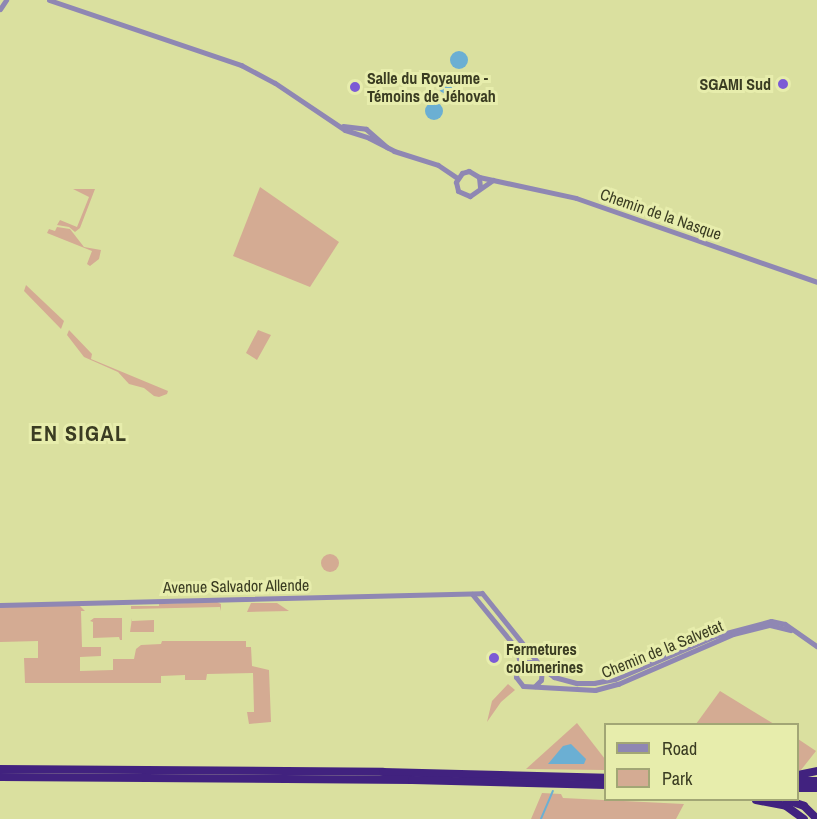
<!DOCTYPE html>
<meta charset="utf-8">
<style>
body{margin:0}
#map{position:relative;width:817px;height:819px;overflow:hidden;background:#dae09f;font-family:"Archivo Narrow",sans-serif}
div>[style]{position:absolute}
.green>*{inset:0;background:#d4ab93}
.round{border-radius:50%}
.water>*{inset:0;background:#6bafd3}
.stream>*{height:1.5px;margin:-0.75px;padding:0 0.75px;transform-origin:0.75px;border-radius:0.75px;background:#6bafd3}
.minor>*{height:5px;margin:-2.5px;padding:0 2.5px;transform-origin:2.5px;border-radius:2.5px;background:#8f87b3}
.highway>*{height:8px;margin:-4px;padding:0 4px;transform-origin:4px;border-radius:4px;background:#41227f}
.dots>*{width:16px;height:16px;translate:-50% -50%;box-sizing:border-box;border:3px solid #e7edac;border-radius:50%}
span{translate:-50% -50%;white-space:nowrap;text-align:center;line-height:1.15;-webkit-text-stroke:6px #e7edac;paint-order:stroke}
.poi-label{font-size:16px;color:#3a3c22;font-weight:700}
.left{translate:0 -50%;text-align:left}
.right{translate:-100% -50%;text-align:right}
.street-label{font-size:16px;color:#3a3c22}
.district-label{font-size:22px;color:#3a3c22;font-weight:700;letter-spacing:1.5px}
.legend{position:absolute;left:604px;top:723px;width:195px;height:78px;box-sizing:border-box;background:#e7edac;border:2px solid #a2a675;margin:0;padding:8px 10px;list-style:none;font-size:18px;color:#3a3c22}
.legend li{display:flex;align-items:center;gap:12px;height:30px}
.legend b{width:30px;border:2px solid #a2a675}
</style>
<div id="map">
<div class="green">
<i style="clip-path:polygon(260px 187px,339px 242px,310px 287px,233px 256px)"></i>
<i style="clip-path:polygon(73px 189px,95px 189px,80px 228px,75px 232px,69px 227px,57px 225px,60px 220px,77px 227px,89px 197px)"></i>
<i style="clip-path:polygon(57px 227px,70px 229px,84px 247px,101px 250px,99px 259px,90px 266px,87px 264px,92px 251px,47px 233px,49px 229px,55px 231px)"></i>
<i style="clip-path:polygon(26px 285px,64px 321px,61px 329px,24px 291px)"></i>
<i style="clip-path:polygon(69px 330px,92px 354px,91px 359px,168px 391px,167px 394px,159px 397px,154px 396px,144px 388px,129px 384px,118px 372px,84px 357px,67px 335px)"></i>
<i style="clip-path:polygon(258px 330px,271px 335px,257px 360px,246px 353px)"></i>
<i class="round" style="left:321px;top:554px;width:18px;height:18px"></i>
<i style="clip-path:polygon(217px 602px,221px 604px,221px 611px,220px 607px,131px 609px,131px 606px,159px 606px,159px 604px)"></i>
<i style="clip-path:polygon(251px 603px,277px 603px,289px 611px,247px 612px)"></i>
<i style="clip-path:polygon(79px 605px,85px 611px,81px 611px,82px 647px,101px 647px,101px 656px,80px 657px,80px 671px,113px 670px,113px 659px,134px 659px,136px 649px,141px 645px,161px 644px,162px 641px,246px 641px,246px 647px,251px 647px,252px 666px,269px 670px,271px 722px,249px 724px,247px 712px,254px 712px,253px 673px,207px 674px,206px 680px,185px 680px,185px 675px,161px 676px,161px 683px,25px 683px,24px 658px,38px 658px,38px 641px,0 642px,0 607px)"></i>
<i style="clip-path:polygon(94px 618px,122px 618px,122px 640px,120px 640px,119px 637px,93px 638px,93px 622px,90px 621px)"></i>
<i style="clip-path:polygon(132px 618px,132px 621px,154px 620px,154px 632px,130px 632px)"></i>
<i style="clip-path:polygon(508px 684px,515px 690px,501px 702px,487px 722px,492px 701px)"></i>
<i style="clip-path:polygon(720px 691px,774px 724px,696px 724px)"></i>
<i style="clip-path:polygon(577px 723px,605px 759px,605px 770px,526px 769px)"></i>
<i style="clip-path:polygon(798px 739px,816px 751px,801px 770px,798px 770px)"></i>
<i style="clip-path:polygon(542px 793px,561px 794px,563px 798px,684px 804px,676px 819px,531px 819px)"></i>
</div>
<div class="water">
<i class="round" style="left:450px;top:51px;width:18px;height:18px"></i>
<i class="round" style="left:438px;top:76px;width:18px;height:18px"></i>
<i class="round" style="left:425px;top:102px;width:18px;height:18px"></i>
<i style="clip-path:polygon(571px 744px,586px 759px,584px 764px,548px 764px,563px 746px)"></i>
</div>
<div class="stream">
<i style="left:541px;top:819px;width:30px;rotate:-67deg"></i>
</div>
<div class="minor">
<i style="left:49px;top:0;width:203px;rotate:18.7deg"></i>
<i style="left:241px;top:65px;width:38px;rotate:28deg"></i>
<i style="left:275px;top:83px;width:84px;rotate:33.9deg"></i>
<i style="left:345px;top:130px;width:25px;rotate:18deg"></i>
<i style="left:369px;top:138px;width:28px;rotate:27deg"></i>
<i style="left:394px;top:151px;width:46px;rotate:17.7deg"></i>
<i style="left:438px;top:165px;width:23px;rotate:34deg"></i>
<i style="left:0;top:9px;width:11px;rotate:-56deg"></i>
<i style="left:343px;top:126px;width:23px;rotate:7deg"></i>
<i style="left:366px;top:129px;width:28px;rotate:41deg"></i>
<i style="left:479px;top:177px;width:99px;rotate:12.2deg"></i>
<i style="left:576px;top:198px;width:255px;rotate:19.2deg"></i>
<i style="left:480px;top:187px;width:10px;rotate:-96deg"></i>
<i style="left:479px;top:177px;width:12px;rotate:-149deg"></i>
<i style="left:469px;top:171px;width:7px;rotate:164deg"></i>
<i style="left:462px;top:173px;width:11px;rotate:124deg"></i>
<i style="left:456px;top:182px;width:9px;rotate:77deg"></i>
<i style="left:458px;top:191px;width:13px;rotate:23deg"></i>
<i style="left:470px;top:196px;width:28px;rotate:-35deg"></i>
<i style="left:472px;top:594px;width:71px;rotate:50.7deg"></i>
<i style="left:517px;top:649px;width:15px;rotate:79deg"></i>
<i style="left:0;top:605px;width:482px;rotate:-1.4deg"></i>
<i style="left:482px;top:593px;width:96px;rotate:51.3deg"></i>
<i style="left:542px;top:668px;width:15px;rotate:37deg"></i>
<i style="left:554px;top:677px;width:24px;rotate:15deg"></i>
<i style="left:577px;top:683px;width:17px"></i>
<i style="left:594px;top:683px;width:21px;rotate:-11deg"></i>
<i style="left:615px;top:679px;width:109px;rotate:-23.3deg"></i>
<i style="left:715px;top:636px;width:58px;rotate:-15deg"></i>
<i style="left:771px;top:621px;width:14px;rotate:12deg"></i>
<i style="left:785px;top:624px;width:39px;rotate:35deg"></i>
<i style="left:535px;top:662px;width:12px;rotate:180deg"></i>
<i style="left:523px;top:662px;width:8px;rotate:135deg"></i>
<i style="left:517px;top:668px;width:9px;rotate:96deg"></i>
<i style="left:516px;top:677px;width:11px;rotate:52deg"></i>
<i style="left:523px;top:686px;width:72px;rotate:3.2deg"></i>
<i style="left:595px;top:690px;width:24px;rotate:-15deg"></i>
<i style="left:618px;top:684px;width:125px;rotate:-23.5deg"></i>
<i style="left:733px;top:634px;width:38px;rotate:-14deg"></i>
<i style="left:770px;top:625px;width:21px;rotate:14deg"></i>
<i style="left:535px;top:686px;width:8px;rotate:-45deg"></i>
<i style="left:541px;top:680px;width:11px;rotate:-85deg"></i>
</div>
<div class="highway">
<i style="left:0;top:769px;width:383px;rotate:0.4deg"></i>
<i style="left:383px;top:772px;width:223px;rotate:1.5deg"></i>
<i style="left:798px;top:775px;width:19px;rotate:-12deg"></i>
<i style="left:0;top:777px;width:412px;rotate:0.4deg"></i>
<i style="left:412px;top:780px;width:194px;rotate:1.5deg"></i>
<i style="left:798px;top:781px;width:19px"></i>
<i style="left:798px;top:788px;width:19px"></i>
<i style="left:756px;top:800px;width:31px;rotate:11deg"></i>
<i style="left:786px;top:806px;width:22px;rotate:36deg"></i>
<i style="left:787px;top:800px;width:18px;rotate:19deg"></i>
<i style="left:804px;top:806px;width:18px;rotate:45deg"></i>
</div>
<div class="dots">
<i style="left:783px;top:84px;background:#7c5bd5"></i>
<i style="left:355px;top:87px;background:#7c5bd5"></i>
<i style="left:494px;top:658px;background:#7c5bd5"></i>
</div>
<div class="poi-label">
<span class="left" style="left:367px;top:87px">Salle du Royaume -<br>Témoins de Jéhovah</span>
<span class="right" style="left:771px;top:84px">SGAMI Sud</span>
<span class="left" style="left:506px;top:658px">Fermetures<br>columerines</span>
</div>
<div class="street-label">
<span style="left:661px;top:214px;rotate:19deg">Chemin de la Nasque</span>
<span style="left:236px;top:586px;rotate:-1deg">Avenue Salvador Allende</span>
<span style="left:662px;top:649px;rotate:-22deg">Chemin de la Salvetat</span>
</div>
<div class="district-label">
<span style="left:79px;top:434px">EN SIGAL</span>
</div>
<ul class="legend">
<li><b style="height:8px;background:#8f87b3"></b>Road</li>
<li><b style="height:16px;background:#d4ab93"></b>Park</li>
</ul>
</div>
